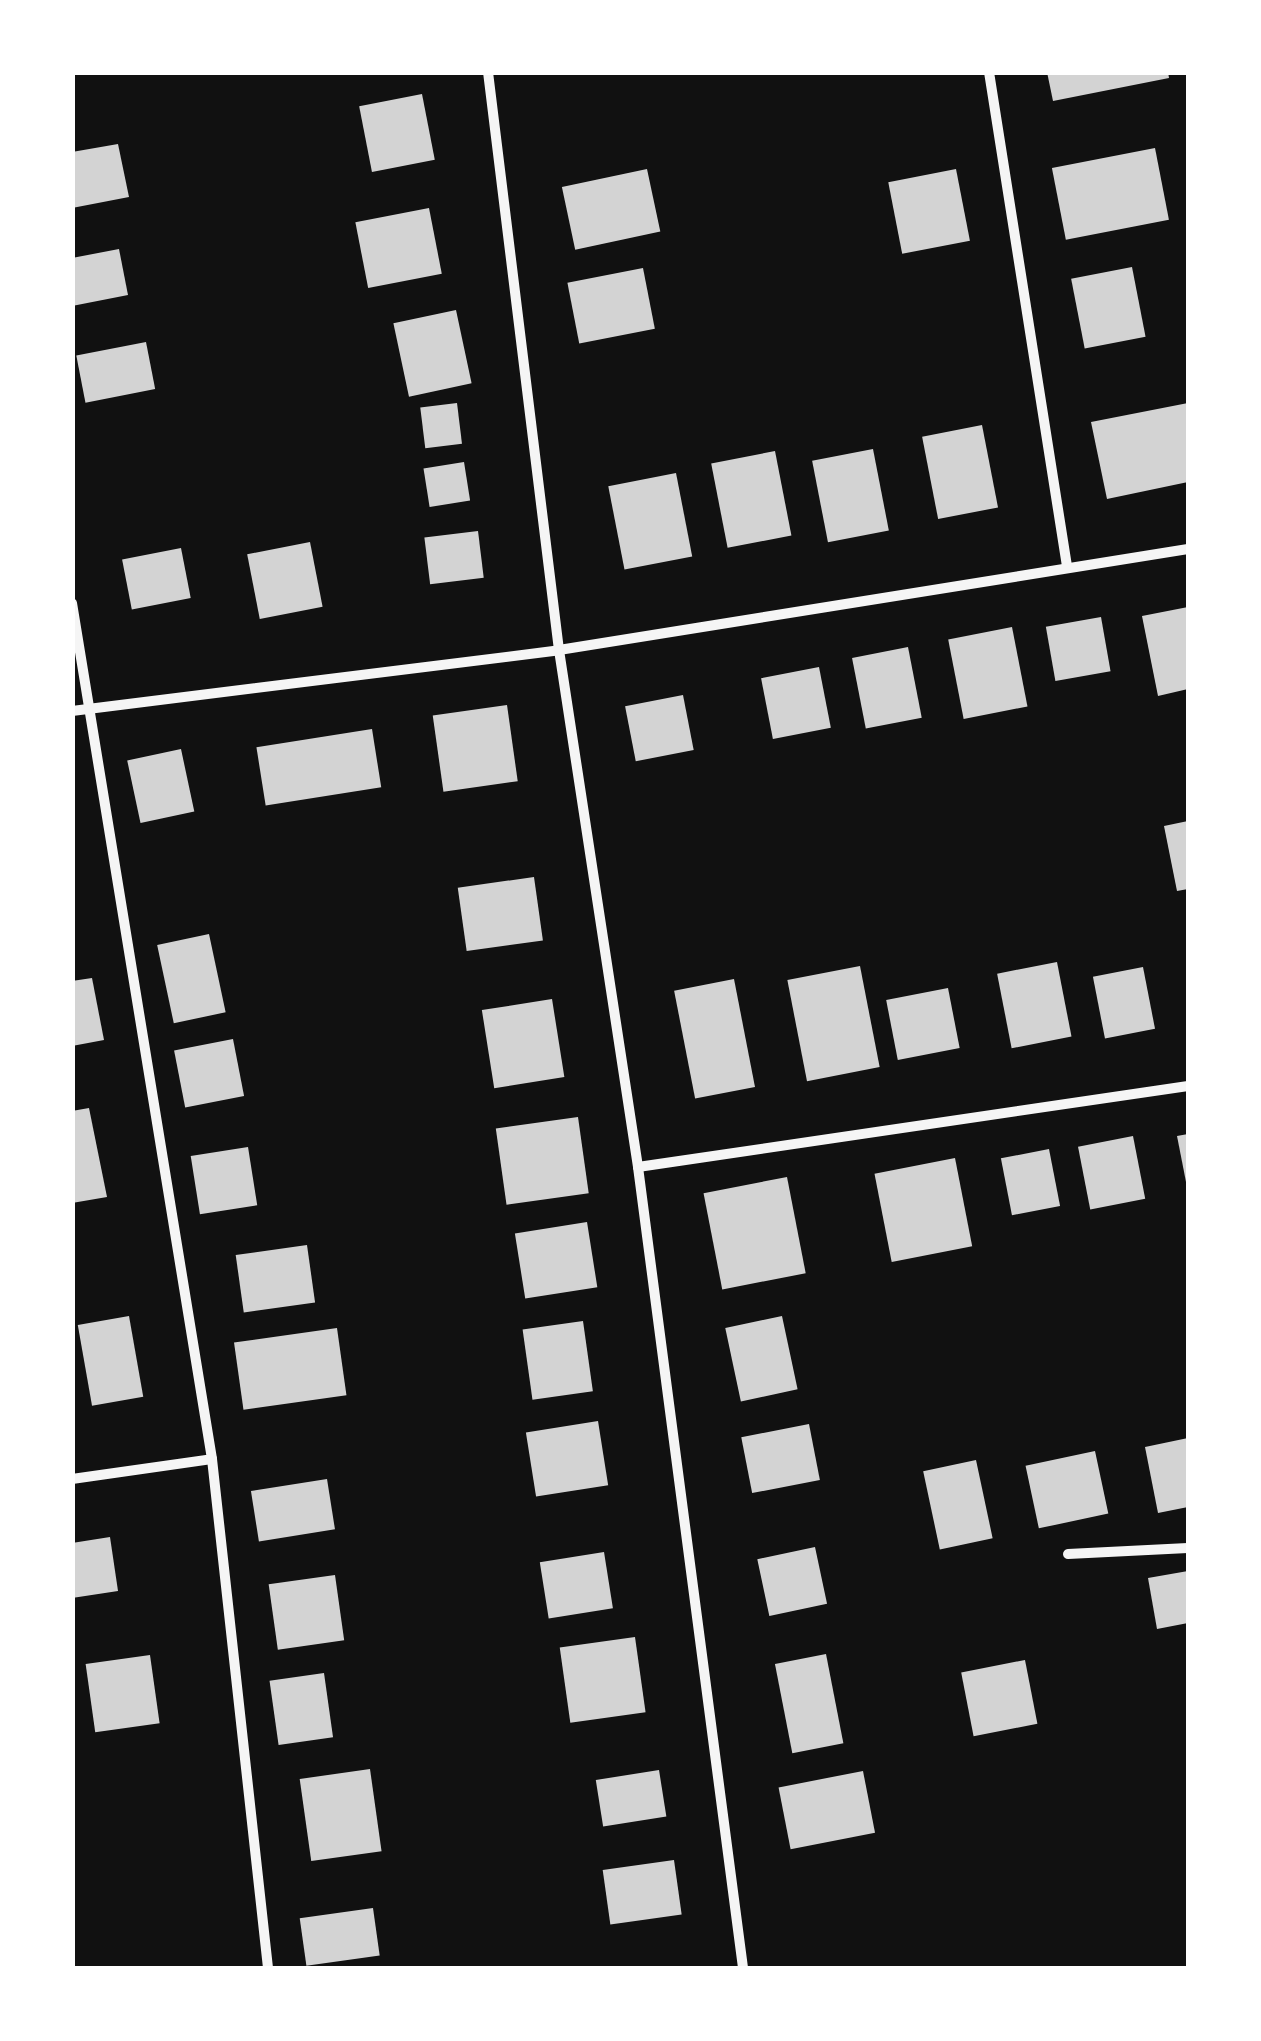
<!DOCTYPE html>
<style>
body{margin:0}
#map{position:relative;width:1261px;height:2041px;overflow:hidden;background:#111;font-family:"Source Serif 4",serif}
div>[style]{position:absolute}
.building>*{inset:0;background:#d3d3d3;transform-origin:0 0}
.minor>*{height:10px;margin:-5px;padding:0 5px;transform-origin:5px;border-radius:5px;background:#f5f5f5}
span{translate:-50% -50%;white-space:nowrap;text-align:center;line-height:1.15;-webkit-text-stroke:10px #fff;paint-order:stroke}
.frame{position:absolute;inset:0;border:75px solid #fff;pointer-events:none}
</style>
<div id="map">
<div class="building">
<i style="clip-path:polygon(1047px 72px,1168px 72px,1169px 78px,1053px 101px)"></i>
<i style="left:422px;top:94px;width:67px;height:64px;rotate:79deg"></i>
<i style="clip-path:polygon(118px 144px,129px 197px,72px 208px,72px 152px)"></i>
<i style="left:1155px;top:148px;width:73px;height:105px;rotate:79deg"></i>
<i style="left:647px;top:169px;width:64px;height:87px;rotate:78deg"></i>
<i style="left:956px;top:169px;width:73px;height:69px;rotate:79deg"></i>
<i style="left:429px;top:208px;width:67px;height:75px;rotate:79deg"></i>
<i style="clip-path:polygon(119px 249px,128px 295px,72px 306px,72px 258px)"></i>
<i style="left:1132px;top:267px;width:71px;height:62px;rotate:79deg"></i>
<i style="left:643px;top:268px;width:62px;height:77px;rotate:79deg"></i>
<i style="left:456px;top:310px;width:75px;height:64px;rotate:78deg"></i>
<i style="left:146px;top:342px;width:48px;height:71px;rotate:79deg"></i>
<i style="left:457px;top:403px;width:41px;height:37px;rotate:83deg"></i>
<i style="clip-path:polygon(1188px 403px,1188px 482px,1107px 499px,1091px 422px)"></i>
<i style="left:982px;top:425px;width:84px;height:61px;rotate:79deg"></i>
<i style="left:873px;top:449px;width:83px;height:62px;rotate:79deg"></i>
<i style="left:775px;top:451px;width:86px;height:65px;rotate:79deg"></i>
<i style="left:464px;top:462px;width:39px;height:41px;rotate:81deg"></i>
<i style="left:676px;top:473px;width:85px;height:69px;rotate:79deg"></i>
<i style="left:478px;top:531px;width:47px;height:54px;rotate:83deg"></i>
<i style="left:310px;top:542px;width:66px;height:64px;rotate:79deg"></i>
<i style="left:181px;top:548px;width:51px;height:60px;rotate:79deg"></i>
<i style="clip-path:polygon(1188px 607px,1188px 689px,1158px 696px,1142px 616px)"></i>
<i style="left:1101px;top:617px;width:55px;height:56px;rotate:80deg"></i>
<i style="left:1012px;top:627px;width:81px;height:65px;rotate:79deg"></i>
<i style="left:908px;top:647px;width:72px;height:57px;rotate:79deg"></i>
<i style="left:819px;top:667px;width:62px;height:59px;rotate:79deg"></i>
<i style="left:683px;top:695px;width:56px;height:59px;rotate:79deg"></i>
<i style="left:507px;top:705px;width:77px;height:75px;rotate:82deg"></i>
<i style="left:372px;top:729px;width:59px;height:117px;rotate:81deg"></i>
<i style="left:181px;top:749px;width:64px;height:55px;rotate:78deg"></i>
<i style="clip-path:polygon(1188px 821px,1188px 889px,1177px 891px,1164px 826px)"></i>
<i style="left:534px;top:877px;width:64px;height:77px;rotate:82deg"></i>
<i style="left:209px;top:934px;width:80px;height:53px;rotate:78deg"></i>
<i style="left:1057px;top:962px;width:76px;height:61px;rotate:79deg"></i>
<i style="left:860px;top:966px;width:103px;height:74px;rotate:79deg"></i>
<i style="left:1143px;top:967px;width:63px;height:51px;rotate:79deg"></i>
<i style="clip-path:polygon(92px 978px,104px 1040px,72px 1046px,72px 981px)"></i>
<i style="left:734px;top:979px;width:110px;height:61px;rotate:79deg"></i>
<i style="left:948px;top:988px;width:61px;height:63px;rotate:79deg"></i>
<i style="left:552px;top:999px;width:79px;height:71px;rotate:81deg"></i>
<i style="left:233px;top:1039px;width:58px;height:60px;rotate:79deg"></i>
<i style="clip-path:polygon(89px 1108px,107px 1197px,72px 1203px,72px 1111px)"></i>
<i style="left:578px;top:1117px;width:77px;height:83px;rotate:82deg"></i>
<i style="clip-path:polygon(1188px 1134px,1188px 1187px,1187px 1187px,1177px 1136px)"></i>
<i style="left:1133px;top:1136px;width:64px;height:56px;rotate:79deg"></i>
<i style="left:248px;top:1147px;width:59px;height:58px;rotate:81deg"></i>
<i style="left:1049px;top:1149px;width:58px;height:49px;rotate:79deg"></i>
<i style="left:955px;top:1158px;width:90px;height:82px;rotate:79deg"></i>
<i style="left:787px;top:1177px;width:98px;height:85px;rotate:79deg"></i>
<i style="left:587px;top:1222px;width:66px;height:73px;rotate:81deg"></i>
<i style="left:307px;top:1245px;width:58px;height:72px;rotate:82deg"></i>
<i style="left:129px;top:1316px;width:82px;height:52px;rotate:80deg"></i>
<i style="left:782px;top:1316px;width:75px;height:58px;rotate:78deg"></i>
<i style="left:583px;top:1321px;width:71px;height:61px;rotate:82deg"></i>
<i style="left:337px;top:1328px;width:68px;height:104px;rotate:82deg"></i>
<i style="left:598px;top:1421px;width:65px;height:73px;rotate:81deg"></i>
<i style="left:809px;top:1424px;width:57px;height:69px;rotate:79deg"></i>
<i style="clip-path:polygon(1188px 1438px,1188px 1507px,1158px 1513px,1145px 1447px)"></i>
<i style="left:1095px;top:1451px;width:64px;height:71px;rotate:78deg"></i>
<i style="left:976px;top:1460px;width:80px;height:54px;rotate:78deg"></i>
<i style="left:327px;top:1479px;width:51px;height:77px;rotate:81deg"></i>
<i style="clip-path:polygon(110px 1537px,118px 1591px,72px 1598px,72px 1543px)"></i>
<i style="left:815px;top:1547px;width:58px;height:59px;rotate:78deg"></i>
<i style="left:604px;top:1552px;width:57px;height:65px;rotate:81deg"></i>
<i style="clip-path:polygon(1188px 1571px,1188px 1623px,1157px 1629px,1148px 1578px)"></i>
<i style="left:335px;top:1575px;width:66px;height:67px;rotate:82deg"></i>
<i style="left:635px;top:1637px;width:76px;height:76px;rotate:82deg"></i>
<i style="left:826px;top:1654px;width:91px;height:52px;rotate:79deg"></i>
<i style="left:150px;top:1655px;width:69px;height:65px;rotate:82deg"></i>
<i style="left:1025px;top:1660px;width:65px;height:65px;rotate:79deg"></i>
<i style="left:324px;top:1673px;width:65px;height:55px;rotate:82deg"></i>
<i style="left:370px;top:1769px;width:83px;height:71px;rotate:82deg"></i>
<i style="left:659px;top:1770px;width:47px;height:64px;rotate:81deg"></i>
<i style="left:863px;top:1771px;width:63px;height:86px;rotate:79deg"></i>
<i style="left:674px;top:1860px;width:55px;height:72px;rotate:82deg"></i>
<i style="left:373px;top:1908px;width:48px;height:74px;rotate:82deg"></i>
</div>
<div class="minor">
<i style="left:488px;top:72px;width:582px;rotate:83deg"></i>
<i style="left:559px;top:650px;width:523px;rotate:81.31deg"></i>
<i style="left:638px;top:1167px;width:808px;rotate:82.53deg"></i>
<i style="left:989px;top:72px;width:500px;rotate:81.03deg"></i>
<i style="left:72px;top:603px;width:867px;rotate:80.71deg"></i>
<i style="left:212px;top:1459px;width:512px;rotate:83.72deg"></i>
<i style="left:72px;top:711px;width:491px;rotate:-7.1deg"></i>
<i style="left:559px;top:650px;width:637px;rotate:-9.12deg"></i>
<i style="left:638px;top:1167px;width:556px;rotate:-8.38deg"></i>
<i style="left:72px;top:1479px;width:141px;rotate:-8.1deg"></i>
<i style="left:1068px;top:1554px;width:120px;rotate:-2.9deg"></i>
</div>
<div class="frame"></div>
</div>
